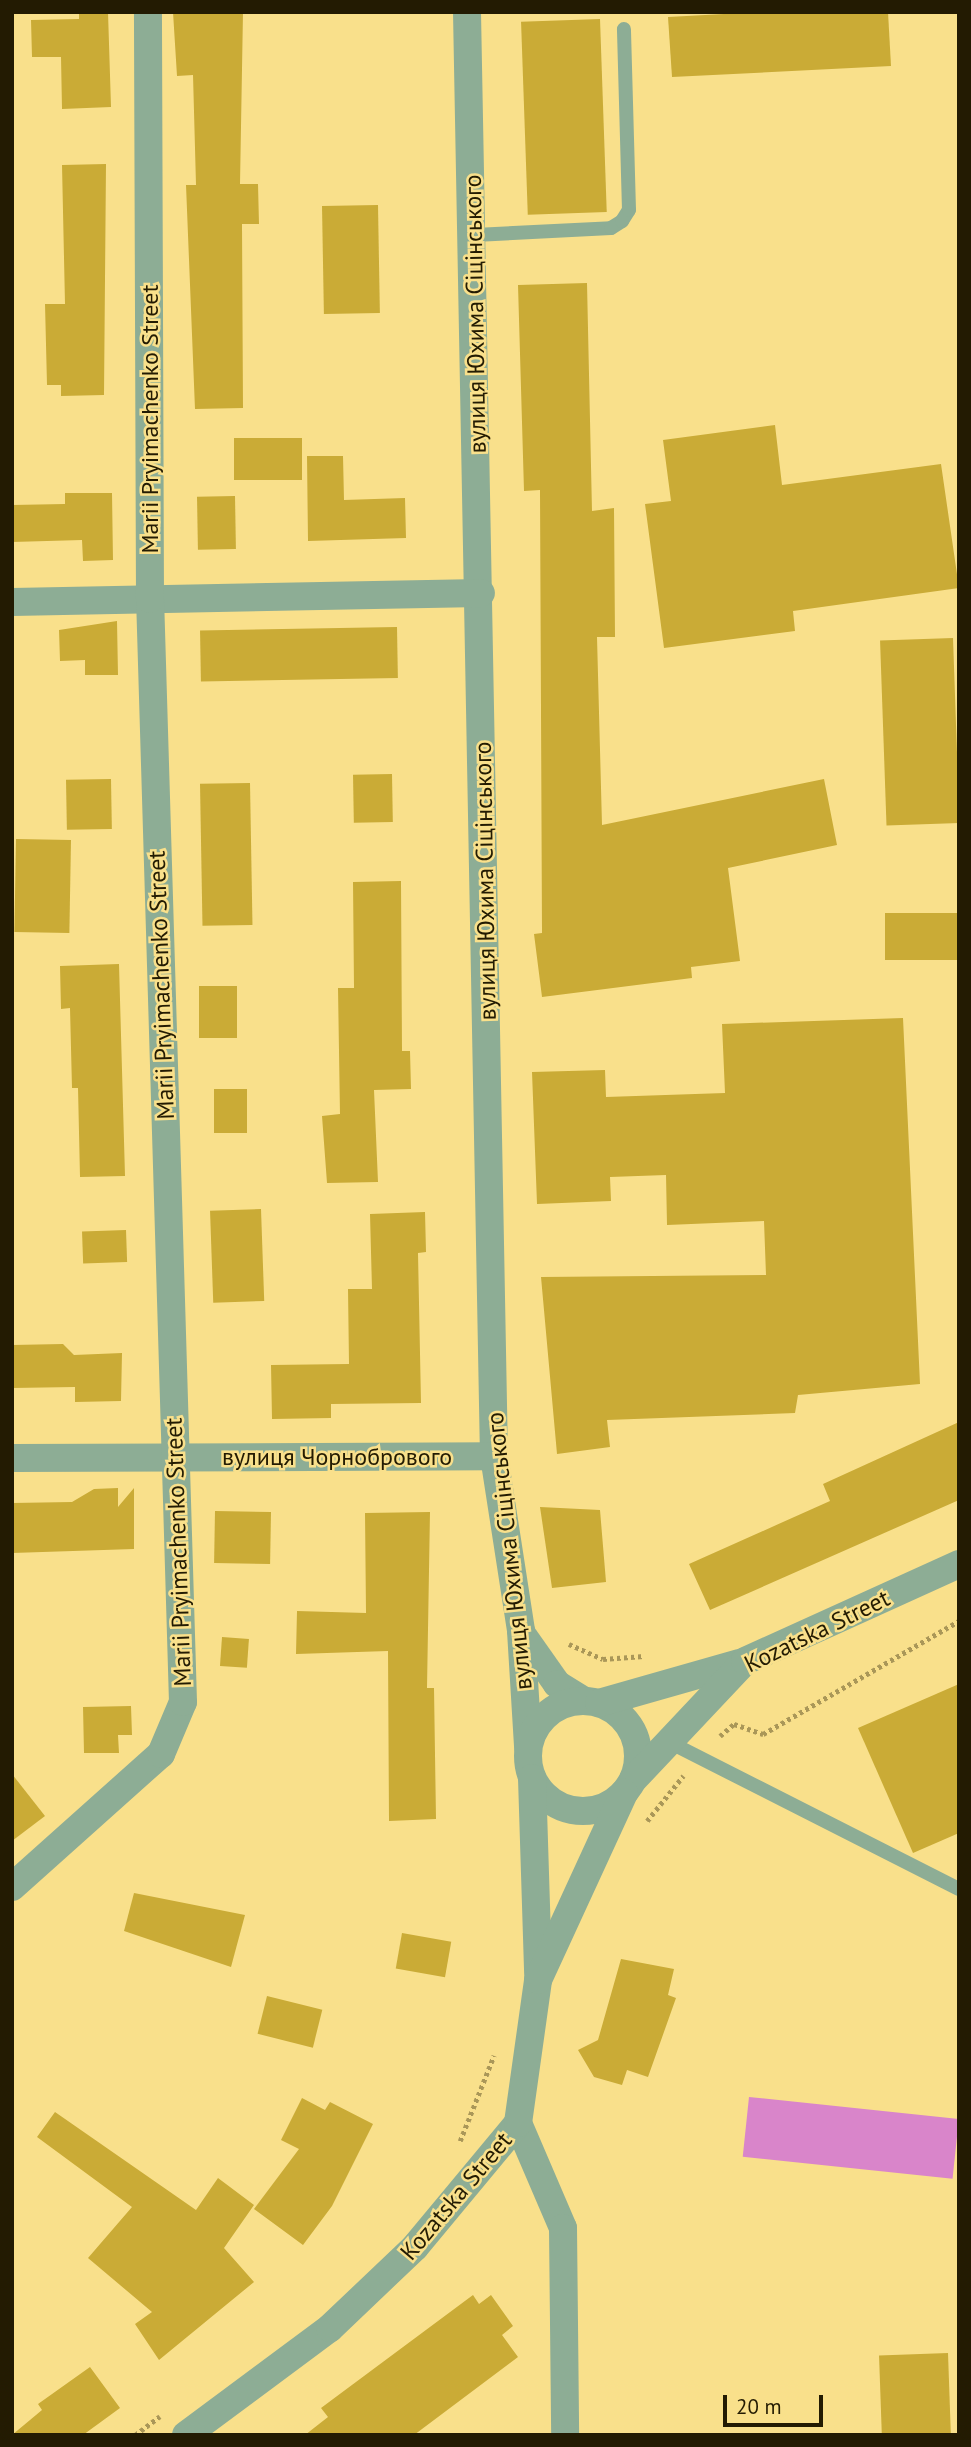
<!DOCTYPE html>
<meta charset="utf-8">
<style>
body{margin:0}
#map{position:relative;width:971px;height:2447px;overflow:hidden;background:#f9e08b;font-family:"PT Sans",sans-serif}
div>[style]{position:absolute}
.water>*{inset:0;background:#d985ca;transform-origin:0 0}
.building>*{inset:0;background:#caab36;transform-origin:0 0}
.path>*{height:4.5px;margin-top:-2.25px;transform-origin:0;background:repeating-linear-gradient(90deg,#aa9758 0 3.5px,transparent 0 7px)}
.service>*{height:14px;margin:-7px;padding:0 7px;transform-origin:7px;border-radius:7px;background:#8dad95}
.minor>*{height:28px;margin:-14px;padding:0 14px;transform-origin:14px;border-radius:14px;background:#8dad95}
.minor>.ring{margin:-14px;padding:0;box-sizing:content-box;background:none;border:28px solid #8dad95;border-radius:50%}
span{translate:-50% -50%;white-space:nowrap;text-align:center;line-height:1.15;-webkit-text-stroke:5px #f9e08b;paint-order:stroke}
.street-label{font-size:24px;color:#231b02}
.frame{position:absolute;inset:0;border:14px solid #231b02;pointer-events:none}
.scale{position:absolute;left:723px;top:2395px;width:100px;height:32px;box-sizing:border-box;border:4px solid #231b02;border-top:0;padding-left:9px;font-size:21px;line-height:24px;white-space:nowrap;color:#231b02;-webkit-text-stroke:5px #f9e08b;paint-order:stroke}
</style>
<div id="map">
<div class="water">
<i style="left:749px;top:2097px;width:211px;height:60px;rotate:6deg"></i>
</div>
<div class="building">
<i style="clip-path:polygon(79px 12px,108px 12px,111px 107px,62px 109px,61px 57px,32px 57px,31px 20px,79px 19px)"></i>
<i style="clip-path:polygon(173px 12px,243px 12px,240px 184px,258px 184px,259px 224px,242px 224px,243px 408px,195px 409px,186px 185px,196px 185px,193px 75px,177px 76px)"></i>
<i style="clip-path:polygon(761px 12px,888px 12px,891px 66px,672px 77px,668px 17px)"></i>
<i style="left:600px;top:19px;width:193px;height:79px;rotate:88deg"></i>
<i style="clip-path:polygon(106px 164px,104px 395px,61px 396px,61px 385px,47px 385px,45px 304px,65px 304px,62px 165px)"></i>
<i style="left:378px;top:205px;width:108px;height:56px;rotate:89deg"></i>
<i style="clip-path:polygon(587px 283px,592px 511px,614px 508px,615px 637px,597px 637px,602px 825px,824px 779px,837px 845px,728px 868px,740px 961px,691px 967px,692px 978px,542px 997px,534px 934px,542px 933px,540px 490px,524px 491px,518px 285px)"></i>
<i style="clip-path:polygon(775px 425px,782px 485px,941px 464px,959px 588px,793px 611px,795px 631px,664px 648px,645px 504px,671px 501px,663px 440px)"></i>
<i style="left:302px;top:438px;width:42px;height:68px;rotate:90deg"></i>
<i style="clip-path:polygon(307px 456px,343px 456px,344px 500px,405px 498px,406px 538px,308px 541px)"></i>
<i style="clip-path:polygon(65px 493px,112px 493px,113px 560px,83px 561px,82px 540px,12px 542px,12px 505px,65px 504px)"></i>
<i style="left:235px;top:496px;width:53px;height:38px;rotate:89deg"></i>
<i style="clip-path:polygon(117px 621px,118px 675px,85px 675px,85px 660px,60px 661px,59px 630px)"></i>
<i style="left:397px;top:627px;width:51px;height:197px;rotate:89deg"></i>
<i style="left:953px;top:638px;width:185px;height:73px;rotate:88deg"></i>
<i style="left:392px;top:774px;width:48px;height:39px;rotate:89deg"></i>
<i style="left:111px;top:779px;width:50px;height:45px;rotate:89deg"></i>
<i style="left:250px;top:783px;width:142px;height:50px;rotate:89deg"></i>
<i style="left:16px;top:839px;width:55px;height:93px;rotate:1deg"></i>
<i style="clip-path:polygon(401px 881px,402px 1051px,410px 1051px,411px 1089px,374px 1090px,378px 1182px,327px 1183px,322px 1116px,340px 1114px,338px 988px,354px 988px,353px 882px)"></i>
<i style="left:959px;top:913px;width:47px;height:74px;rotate:90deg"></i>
<i style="clip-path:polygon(119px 964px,125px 1176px,80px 1177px,78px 1088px,72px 1088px,70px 1008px,61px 1009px,60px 966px)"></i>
<i style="left:199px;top:986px;width:38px;height:52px"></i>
<i style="clip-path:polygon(903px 1018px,920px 1384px,798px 1395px,795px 1413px,607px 1420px,610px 1447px,557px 1454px,541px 1277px,766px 1275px,764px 1221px,667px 1225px,666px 1175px,610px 1177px,611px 1201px,537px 1204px,532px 1072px,605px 1070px,606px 1097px,725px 1093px,722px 1024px)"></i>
<i style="left:214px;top:1089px;width:33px;height:44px"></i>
<i style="left:261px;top:1209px;width:92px;height:51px;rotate:88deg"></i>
<i style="clip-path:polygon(425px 1212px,426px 1252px,418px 1253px,421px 1403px,331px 1404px,331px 1418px,272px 1419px,271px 1365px,349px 1364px,348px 1289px,372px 1289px,370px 1214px)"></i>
<i style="left:126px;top:1230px;width:32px;height:44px;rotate:88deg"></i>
<i style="clip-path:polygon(63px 1344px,74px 1355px,122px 1353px,121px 1401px,75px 1402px,75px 1387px,12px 1388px,12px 1345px)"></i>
<i style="clip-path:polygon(959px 1422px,959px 1500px,710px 1610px,689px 1564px,830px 1501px,823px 1484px)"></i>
<i style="clip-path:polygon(118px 1488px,118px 1507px,134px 1488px,134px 1549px,12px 1553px,12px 1503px,72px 1502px,94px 1489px)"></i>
<i style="clip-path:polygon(540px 1507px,600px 1510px,606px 1582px,552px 1588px)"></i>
<i style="left:215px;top:1511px;width:56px;height:52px;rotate:1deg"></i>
<i style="clip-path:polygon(430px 1512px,427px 1688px,434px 1688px,436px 1819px,389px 1821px,388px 1651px,296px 1654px,297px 1611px,366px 1613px,365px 1513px)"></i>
<i style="left:222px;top:1637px;width:27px;height:29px;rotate:4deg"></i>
<i style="clip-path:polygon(959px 1684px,959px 1833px,913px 1853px,858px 1728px)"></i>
<i style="clip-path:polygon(131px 1706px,132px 1735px,118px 1735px,119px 1753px,84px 1753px,83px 1707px)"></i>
<i style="clip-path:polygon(12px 1774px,45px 1816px,12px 1841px)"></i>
<i style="clip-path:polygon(134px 1893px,245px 1915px,231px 1967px,124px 1931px)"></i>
<i style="left:402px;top:1933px;width:50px;height:36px;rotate:10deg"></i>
<i style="clip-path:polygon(621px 1959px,674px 1969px,668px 1995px,676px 1998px,648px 2077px,627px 2070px,622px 2085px,594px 2077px,578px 2050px,598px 2040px)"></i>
<i style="left:267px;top:1996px;width:57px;height:39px;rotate:14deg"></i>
<i style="clip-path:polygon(302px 2098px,325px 2110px,330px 2102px,373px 2124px,332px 2206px,303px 2245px,254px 2209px,299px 2149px,281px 2140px)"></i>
<i style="clip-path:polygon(55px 2112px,196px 2210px,218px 2178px,254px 2205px,224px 2248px,254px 2282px,159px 2360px,135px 2324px,152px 2312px,88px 2258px,132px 2207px,37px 2137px)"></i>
<i style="clip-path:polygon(473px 2295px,479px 2304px,491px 2295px,513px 2326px,502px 2335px,518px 2357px,414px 2435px,305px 2435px,328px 2417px,321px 2408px)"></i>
<i style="left:948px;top:2353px;width:82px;height:69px;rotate:88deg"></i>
<i style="clip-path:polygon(90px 2367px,120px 2408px,83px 2435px,12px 2435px,42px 2410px,38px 2404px)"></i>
</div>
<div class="path">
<i style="left:569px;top:1644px;width:37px;rotate:24deg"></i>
<i style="left:603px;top:1659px;width:41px;rotate:-4.2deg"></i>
<i style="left:720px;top:1736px;width:18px;rotate:-41deg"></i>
<i style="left:734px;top:1724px;width:31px;rotate:19deg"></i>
<i style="left:763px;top:1734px;width:226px;rotate:-30deg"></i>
<i style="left:647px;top:1821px;width:58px;rotate:-51.3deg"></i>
<i style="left:460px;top:2141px;width:92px;rotate:-68.4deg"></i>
<i style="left:135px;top:2435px;width:31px;rotate:-37deg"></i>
</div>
<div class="service">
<i style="left:475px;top:235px;width:136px;rotate:-2.9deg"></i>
<i style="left:611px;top:228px;width:13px;rotate:-32deg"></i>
<i style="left:622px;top:221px;width:13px;rotate:-58deg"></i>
<i style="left:629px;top:210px;width:181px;rotate:-91.6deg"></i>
<i style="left:669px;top:1742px;width:325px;rotate:26.9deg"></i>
</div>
<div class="minor">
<i style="left:467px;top:12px;width:1444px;rotate:88.93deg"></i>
<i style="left:494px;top:1456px;width:177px;rotate:81.2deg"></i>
<i style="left:521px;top:1631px;width:116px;rotate:86.5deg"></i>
<i style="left:12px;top:602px;width:469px;rotate:-1.1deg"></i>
<i style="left:12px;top:1458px;width:482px;rotate:-0.2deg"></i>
<i style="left:524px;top:1637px;width:57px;rotate:54.9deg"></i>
<i style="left:557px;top:1684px;width:32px;rotate:32deg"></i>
<i class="ring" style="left:528px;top:1701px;width:82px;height:82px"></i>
<i style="left:599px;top:1703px;width:146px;rotate:-15.9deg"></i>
<i style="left:532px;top:1778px;width:196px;rotate:88.2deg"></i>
<i style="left:633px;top:1780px;width:163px;rotate:-46.7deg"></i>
<i style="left:745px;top:1661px;width:235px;rotate:-24.4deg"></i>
<i style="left:12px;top:1887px;width:200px;rotate:-41.8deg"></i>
<i style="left:161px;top:1754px;width:56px;rotate:-67.1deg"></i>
<i style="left:183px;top:1702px;width:1103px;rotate:-91.71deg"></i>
<i style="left:150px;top:599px;width:587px;rotate:-90.2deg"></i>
<i style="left:518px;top:2123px;width:114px;rotate:66.8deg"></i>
<i style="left:563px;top:2228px;width:207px;rotate:89.4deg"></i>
<i style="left:186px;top:2435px;width:179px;rotate:-36.6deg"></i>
<i style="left:330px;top:2328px;width:117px;rotate:-43.6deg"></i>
<i style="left:415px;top:2247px;width:161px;rotate:-50.3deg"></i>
<i style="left:518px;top:2123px;width:144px;rotate:-82deg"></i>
<i style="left:538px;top:1980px;width:206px;rotate:-65.3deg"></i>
</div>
<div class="street-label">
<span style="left:475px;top:314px;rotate:-91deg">вулиця Юхима Сіцінського</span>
<span style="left:150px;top:419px;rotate:-90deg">Marii Pryimachenko Street</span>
<span style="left:485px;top:881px;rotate:-91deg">вулиця Юхима Сіцінського</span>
<span style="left:161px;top:985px;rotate:-92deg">Marii Pryimachenko Street</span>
<span style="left:337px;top:1457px">вулиця Чорнобрового</span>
<span style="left:509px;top:1551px;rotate:-96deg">вулиця Юхима Сіцінського</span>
<span style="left:178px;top:1552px;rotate:-92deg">Marii Pryimachenko Street</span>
<span style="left:817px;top:1631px;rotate:-26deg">Kozatska Street</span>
<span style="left:456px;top:2196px;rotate:-50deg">Kozatska Street</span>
</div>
<div class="frame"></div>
<div class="scale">20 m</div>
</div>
